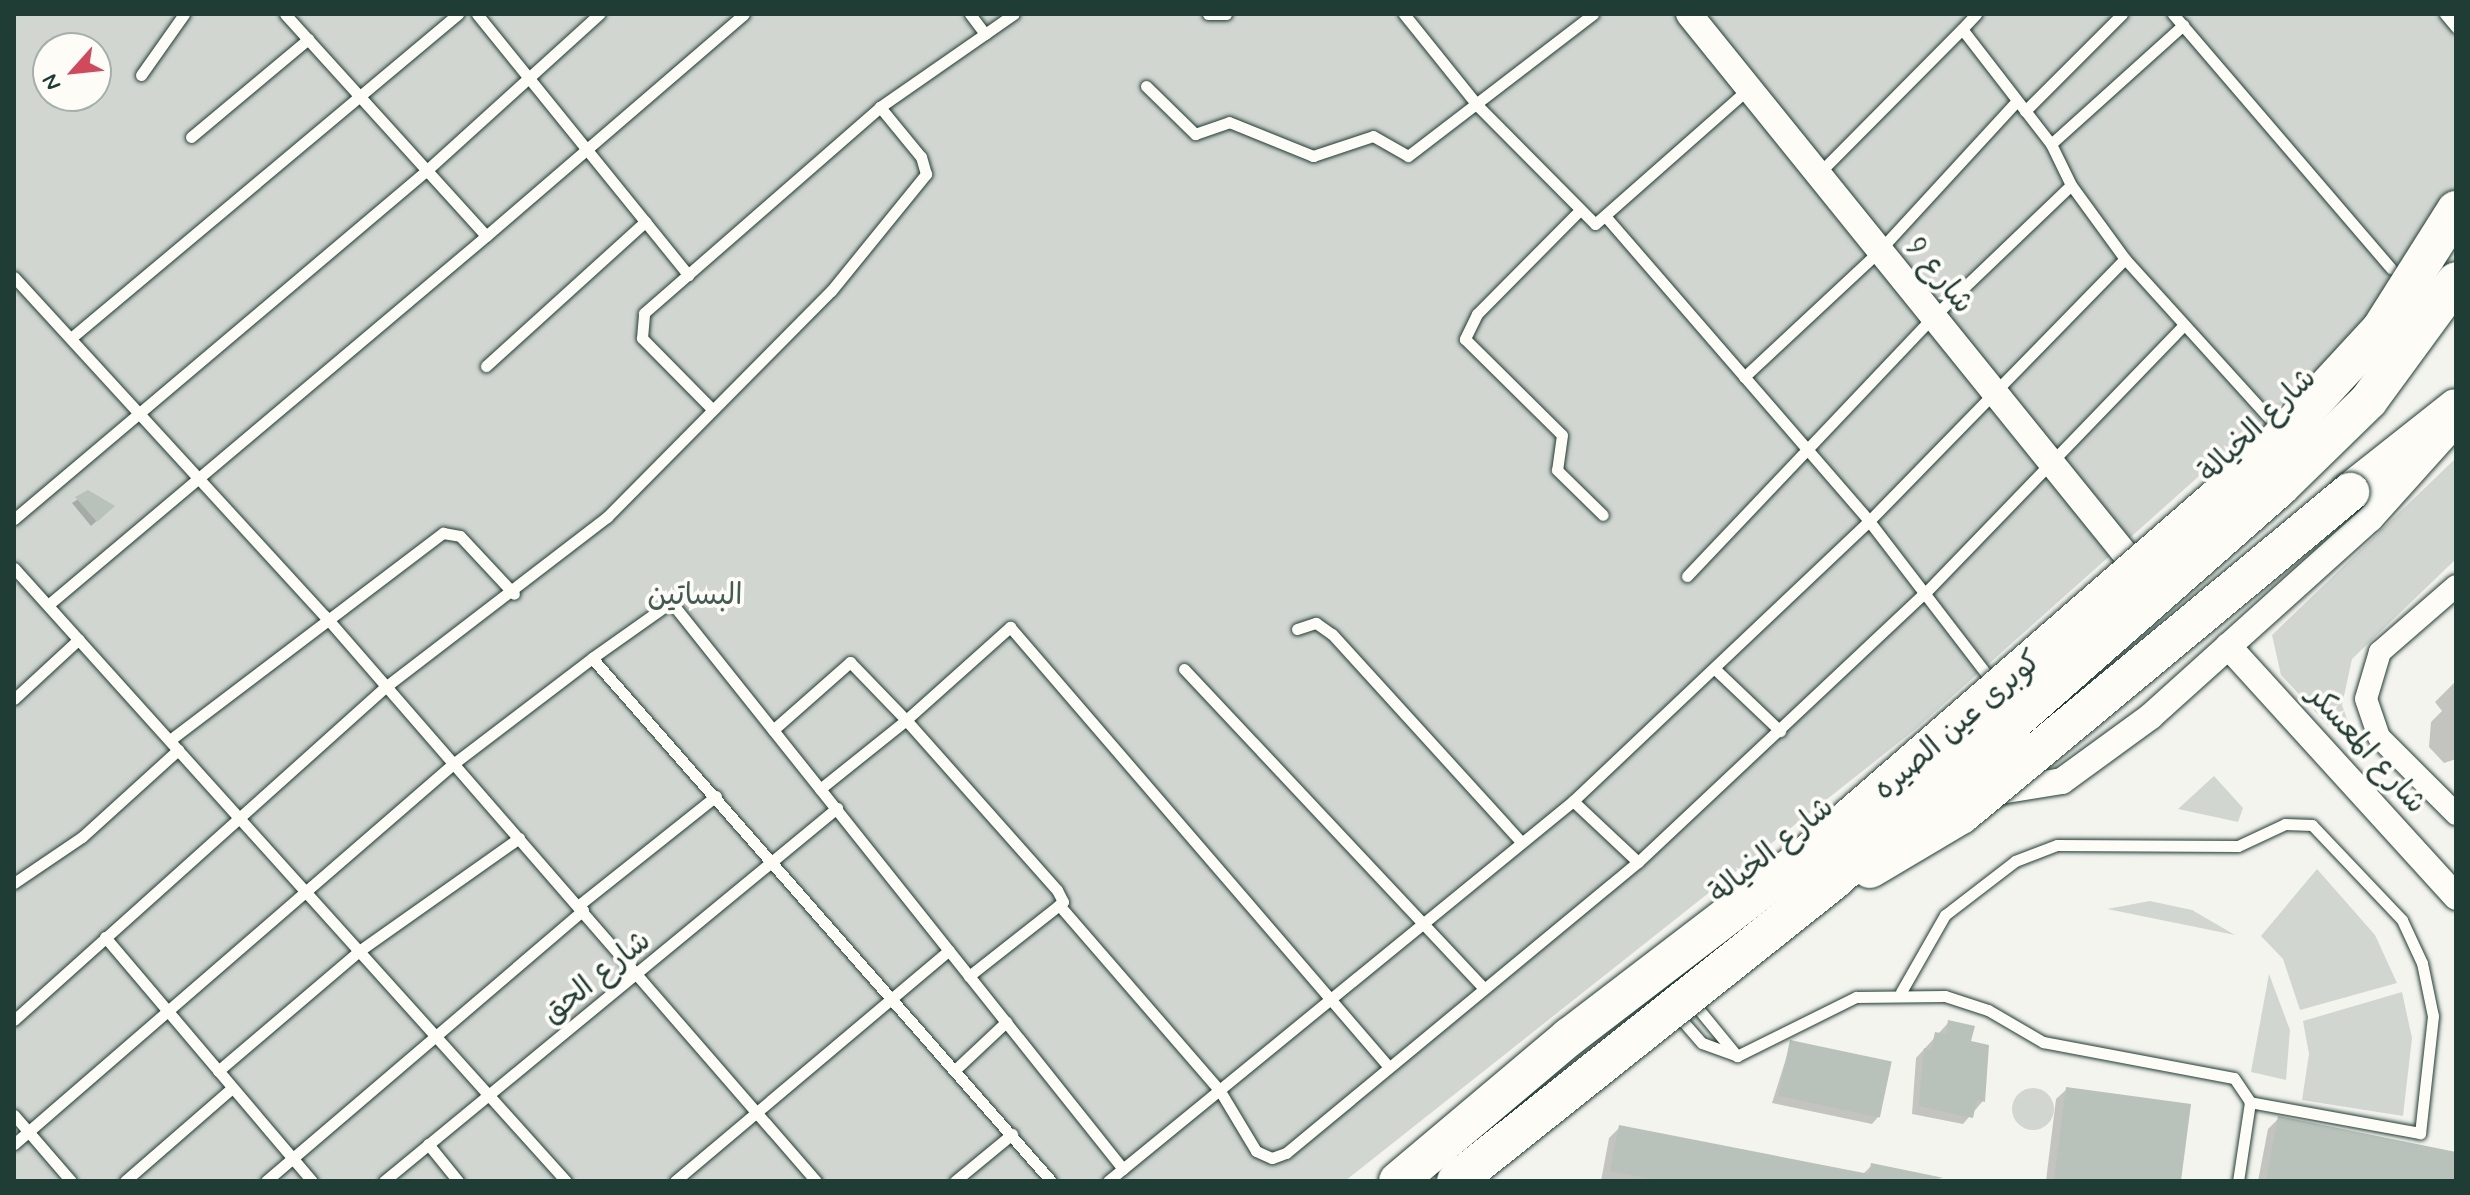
<!DOCTYPE html>
<meta charset="utf-8">
<style>
body{margin:0}
#map{position:relative;width:2470px;height:1195px;overflow:hidden;background:#f4f4ef;font-family:Mynerve,"Playpen Sans Arabic",sans-serif}
div>[style]{position:absolute}
.green>*{inset:0;background:#d1d6d1}
.round{border-radius:50%}
.shadow>*{inset:0;background:#0003}
.building>*{inset:0;background:#b9c1bb;transform-origin:0 0}
.roads{filter:drop-shadow(0 0 2px #1f3d34) drop-shadow(0 0 2px #1f3d34)}
.service>*{height:11px;margin:-5.5px;padding:0 5.5px;transform-origin:5.5px;border-radius:5.5px;background:#fdfcf7}
.minor>*{height:22px;margin:-11px;padding:0 11px;transform-origin:11px;border-radius:11px;background:#fdfcf7}
.tertiary>*{height:26px;margin:-13px;padding:0 13px;transform-origin:13px;border-radius:13px;background:#fdfcf7}
.motorway>*{height:38px;margin:-19px;padding:0 19px;transform-origin:19px;border-radius:19px;background:#fdfcf7}
.bridges{filter:drop-shadow(0 0 2px #1f3d34) drop-shadow(0 0 2px #1f3d34)}
.motorway-bridge>*{height:38px;margin:-19px;padding:0 19px;transform-origin:19px;border-radius:19px;background:#fdfcf7}
span{translate:-50% -50%;white-space:nowrap;text-align:center;line-height:1.15;-webkit-text-stroke:8px #fdfcf7;paint-order:stroke}
.street-label{font-size:30px;color:#1f3d34}
.park-label{font-size:30px;color:#435c53}
.frame{position:absolute;inset:0;border:16px solid #1f3d34;pointer-events:none}
.north{position:absolute;left:32px;top:32px;width:80px;height:80px;box-sizing:border-box;background:#fdfcf7;border:2px solid #a4b0a9;border-radius:50%;rotate:243deg;font-size:22px;font-weight:700;line-height:32px;text-align:center;color:#1f3d34}
.north::after{content:'';display:block;margin:auto;width:28px;height:36px;background:#d1495b;clip-path:polygon(50% 0,100% 100%,50% 72%,0 100%)}
</style>
<div id="map">
<div class="green">
<i style="clip-path:polygon(evenodd,14px 14px,2456px 14px,2456px 234px,2310px 377px,1917px 728px,1345px 1181px,14px 1181px,14px 14px,48px 48px,96px 48px,96px 96px,48px 96px,48px 48px)"></i>
<i style="clip-path:polygon(2456px 458px,2456px 559px,2352px 659px,2342px 705px,2353px 736px,2328px 725px,2281px 675px,2272px 635px)"></i>
<i style="clip-path:polygon(2214px 776px,2243px 808px,2238px 822px,2178px 809px)"></i>
<i style="clip-path:polygon(2317px 869px,2375px 935px,2397px 983px,2300px 1010px,2283px 959px,2261px 936px)"></i>
<i style="clip-path:polygon(2150px 901px,2192px 910px,2235px 935px,2107px 909px)"></i>
<i style="clip-path:polygon(2269px 974px,2290px 1030px,2286px 1080px,2251px 1072px)"></i>
<i style="clip-path:polygon(2402px 992px,2412px 1038px,2403px 1116px,2302px 1100px,2309px 1054px,2303px 1021px)"></i>
<i class="round" style="left:2012px;top:1088px;width:42px;height:42px"></i>
</div>
<div class="shadow">
<i style="clip-path:polygon(88px 493px,112px 507px,91px 526px,72px 503px)"></i>
<i style="clip-path:polygon(2456px 681px,2456px 759px,2444px 763px,2429px 747px,2431px 722px,2442px 711px,2435px 702px)"></i>
<i style="clip-path:polygon(1949px 1022px,1969px 1043px,1983px 1101px,1963px 1124px,1912px 1114px,1916px 1058px)"></i>
<i style="clip-path:polygon(1791px 1043px,1879px 1116px,1872px 1124px,1772px 1103px)"></i>
<i style="clip-path:polygon(2067px 1089px,2178px 1181px,2046px 1181px,2056px 1099px)"></i>
<i style="clip-path:polygon(2279px 1118px,2456px 1154px,2456px 1181px,2258px 1181px,2268px 1129px)"></i>
<i style="clip-path:polygon(1620px 1127px,1862px 1175px,1872px 1165px,1942px 1179px,1601px 1181px,1609px 1138px)"></i>
</div>
<div class="building">
<i style="clip-path:polygon(88px 490px,115px 506px,97px 522px,75px 497px)"></i>
<i style="clip-path:polygon(1948px 1020px,1975px 1026px,1971px 1041px,1989px 1045px,1985px 1102px,1977px 1100px,1973px 1118px,1919px 1106px,1924px 1048px,1931px 1050px,1935px 1032px,1946px 1034px)"></i>
<i style="left:1790px;top:1040px;width:104px;height:57px;rotate:12deg"></i>
<i style="clip-path:polygon(2066px 1087px,2191px 1104px,2181px 1181px,2054px 1181px)"></i>
<i style="clip-path:polygon(2278px 1116px,2456px 1152px,2456px 1181px,2266px 1181px)"></i>
<i style="clip-path:polygon(1619px 1125px,1869px 1174px,1871px 1163px,1944px 1178px,1662px 1181px,1610px 1171px)"></i>
</div>
<div class="roads">
<div class="service">
<i style="left:285px;top:14px;width:299px;rotate:47.8deg"></i>
<i style="left:486px;top:236px;width:340px;rotate:-40.7deg"></i>
<i style="left:477px;top:14px;width:336px;rotate:51deg"></i>
<i style="left:970px;top:14px;width:25px;rotate:53deg"></i>
<i style="left:985px;top:34px;width:35px;rotate:-35deg"></i>
<i style="left:1208px;top:14px;width:18px"></i>
<i style="left:1404px;top:14px;width:118px;rotate:51.2deg"></i>
<i style="left:1478px;top:106px;width:166px;rotate:45.2deg"></i>
<i style="left:1595px;top:224px;width:205px;rotate:-41.4deg"></i>
<i style="left:2173px;top:14px;width:335px;rotate:49.4deg"></i>
<i style="left:2445px;top:14px;width:17px;rotate:50deg"></i>
<i style="left:1962px;top:29px;width:21px;rotate:-47deg"></i>
<i style="left:141px;top:75px;width:75px;rotate:-54.8deg"></i>
<i style="left:1146px;top:86px;width:69px;rotate:44.4deg"></i>
<i style="left:1195px;top:134px;width:36px;rotate:-19deg"></i>
<i style="left:1229px;top:122px;width:91px;rotate:22deg"></i>
<i style="left:1313px;top:156px;width:63px;rotate:-18.4deg"></i>
<i style="left:1373px;top:136px;width:40px;rotate:29.7deg"></i>
<i style="left:1408px;top:156px;width:233px;rotate:-37.5deg"></i>
<i style="left:2025px;top:111px;width:137px;rotate:-45deg"></i>
<i style="left:191px;top:137px;width:153px;rotate:-39.9deg"></i>
<i style="left:2051px;top:144px;width:178px;rotate:-42deg"></i>
<i style="left:2071px;top:185px;width:92px;rotate:53.9deg"></i>
<i style="left:2125px;top:259px;width:232px;rotate:47.8deg"></i>
<i style="left:1576px;top:214px;width:141px;rotate:134.7deg"></i>
<i style="left:1477px;top:314px;width:28px;rotate:116deg"></i>
<i style="left:1465px;top:339px;width:136px;rotate:44.7deg"></i>
<i style="left:1562px;top:435px;width:35px;rotate:98deg"></i>
<i style="left:1557px;top:470px;width:64px;rotate:44.4deg"></i>
<i style="left:1606px;top:217px;width:402px;rotate:49.1deg"></i>
<i style="left:1869px;top:521px;width:205px;rotate:52.5deg"></i>
<i style="left:14px;top:277px;width:460px;rotate:47.5deg"></i>
<i style="left:325px;top:616px;width:749px;rotate:49.01deg"></i>
<i style="left:71px;top:338px;width:505px;rotate:-39.94deg"></i>
<i style="left:486px;top:366px;width:215px;rotate:-42.2deg"></i>
<i style="left:1744px;top:377px;width:183px;rotate:-43deg"></i>
<i style="left:1878px;top:252px;width:204px;rotate:-47.4deg"></i>
<i style="left:712px;top:409px;width:100px;rotate:-134.6deg"></i>
<i style="left:642px;top:338px;width:25px;rotate:-85deg"></i>
<i style="left:644px;top:313px;width:313px;rotate:-41.1deg"></i>
<i style="left:880px;top:107px;width:128px;rotate:-34.8deg"></i>
<i style="left:14px;top:519px;width:539px;rotate:-40.19deg"></i>
<i style="left:426px;top:171px;width:234px;rotate:-42.2deg"></i>
<i style="left:14px;top:568px;width:825px;rotate:48deg"></i>
<i style="left:1687px;top:576px;width:356px;rotate:-46.5deg"></i>
<i style="left:1932px;top:318px;width:192px;rotate:-43.7deg"></i>
<i style="left:2071px;top:185px;width:46px;rotate:-116deg"></i>
<i style="left:2051px;top:144px;width:145px;rotate:-127.7deg"></i>
<i style="left:1962px;top:29px;width:204px;rotate:134.8deg"></i>
<i style="left:48px;top:605px;width:573px;rotate:-40.11deg"></i>
<i style="left:1297px;top:629px;width:20px;rotate:-18deg"></i>
<i style="left:1316px;top:623px;width:19px;rotate:35deg"></i>
<i style="left:1332px;top:634px;width:281px;rotate:47.7deg"></i>
<i style="left:592px;top:658px;width:97px;rotate:-35.3deg"></i>
<i style="left:671px;top:602px;width:725px;rotate:51.44deg"></i>
<i style="left:1184px;top:669px;width:438px;rotate:46.8deg"></i>
<i style="left:1715px;top:669px;width:90px;rotate:43.6deg"></i>
<i style="left:14px;top:699px;width:88px;rotate:-42.7deg"></i>
<i style="left:773px;top:730px;width:103px;rotate:-41.4deg"></i>
<i style="left:850px;top:662px;width:81px;rotate:46deg"></i>
<i style="left:906px;top:720px;width:140px;rotate:-41.8deg"></i>
<i style="left:1010px;top:627px;width:579px;rotate:49.27deg"></i>
<i style="left:170px;top:740px;width:343px;rotate:-37.2deg"></i>
<i style="left:443px;top:533px;width:17px;rotate:10deg"></i>
<i style="left:460px;top:536px;width:79px;rotate:47deg"></i>
<i style="left:820px;top:789px;width:110px;rotate:-38.7deg"></i>
<i style="left:906px;top:720px;width:227px;rotate:48.4deg"></i>
<i style="left:1057px;top:890px;width:13px;rotate:63deg"></i>
<i style="left:1063px;top:902px;width:120px;rotate:141.8deg"></i>
<i style="left:1573px;top:801px;width:89px;rotate:43.2deg"></i>
<i style="left:14px;top:883px;width:82px;rotate:-34.1deg"></i>
<i style="left:82px;top:837px;width:130px;rotate:-42.2deg"></i>
<i style="left:579px;top:905px;width:175px;rotate:-38.5deg"></i>
<i style="left:1059px;top:905px;width:246px;rotate:49.1deg"></i>
<i style="left:1220px;top:1091px;width:70px;rotate:59deg"></i>
<i style="left:1256px;top:1151px;width:17px;rotate:24deg"></i>
<i style="left:1272px;top:1158px;width:15px;rotate:-20deg"></i>
<i style="left:1286px;top:1153px;width:457px;rotate:-39.6deg"></i>
<i style="left:1638px;top:862px;width:395px;rotate:-43.2deg"></i>
<i style="left:1926px;top:592px;width:370px;rotate:-46deg"></i>
<i style="left:105px;top:937px;width:320px;rotate:49.7deg"></i>
<i style="left:1901px;top:992px;width:89px;rotate:-60.3deg"></i>
<i style="left:1945px;top:915px;width:88px;rotate:-37.6deg"></i>
<i style="left:2015px;top:861px;width:45px;rotate:-20.9deg"></i>
<i style="left:2057px;top:845px;width:181px;rotate:0.3deg"></i>
<i style="left:2238px;top:846px;width:52px;rotate:-25.1deg"></i>
<i style="left:2285px;top:824px;width:27px;rotate:2deg"></i>
<i style="left:2312px;top:825px;width:131px;rotate:46.5deg"></i>
<i style="left:2402px;top:920px;width:47px;rotate:65.1deg"></i>
<i style="left:2422px;top:963px;width:54px;rotate:78.3deg"></i>
<i style="left:2433px;top:1016px;width:118px;rotate:96.3deg"></i>
<i style="left:2420px;top:1133px;width:173px;rotate:-169.7deg"></i>
<i style="left:1696px;top:1006px;width:65px;rotate:50.6deg"></i>
<i style="left:1680px;top:1018px;width:33px;rotate:49deg"></i>
<i style="left:1702px;top:1043px;width:37px;rotate:20deg"></i>
<i style="left:1737px;top:1056px;width:133px;rotate:-26.4deg"></i>
<i style="left:1856px;top:997px;width:89px;rotate:-0.6deg"></i>
<i style="left:1945px;top:996px;width:45px;rotate:18deg"></i>
<i style="left:1988px;top:1010px;width:64px;rotate:30.2deg"></i>
<i style="left:2043px;top:1042px;width:194px;rotate:10.7deg"></i>
<i style="left:2234px;top:1078px;width:29px;rotate:56deg"></i>
<i style="left:2250px;top:1102px;width:80px;rotate:98.6deg"></i>
<i style="left:14px;top:1020px;width:497px;rotate:-41.9deg"></i>
<i style="left:384px;top:688px;width:281px;rotate:-37.5deg"></i>
<i style="left:607px;top:517px;width:318px;rotate:-45.3deg"></i>
<i style="left:831px;top:291px;width:151px;rotate:-50.9deg"></i>
<i style="left:926px;top:174px;width:18px;rotate:-106deg"></i>
<i style="left:921px;top:157px;width:65px;rotate:-129.4deg"></i>
<i style="left:956px;top:1069px;width:69px;rotate:-43.2deg"></i>
<i style="left:218px;top:1071px;width:185px;rotate:-40.4deg"></i>
<i style="left:359px;top:951px;width:196px;rotate:-35.2deg"></i>
<i style="left:14px;top:1115px;width:87px;rotate:49.2deg"></i>
<i style="left:14px;top:1144px;width:581px;rotate:-40.88deg"></i>
<i style="left:453px;top:764px;width:175px;rotate:-37.3deg"></i>
<i style="left:592px;top:658px;width:696px;rotate:48.73deg"></i>
<i style="left:428px;top:1144px;width:48px;rotate:51deg"></i>
<i style="left:125px;top:1181px;width:142px;rotate:-41deg"></i>
<i style="left:266px;top:1181px;width:417px;rotate:-40.5deg"></i>
<i style="left:384px;top:1181px;width:587px;rotate:-39.47deg"></i>
<i style="left:675px;top:1181px;width:358px;rotate:-40.1deg"></i>
<i style="left:955px;top:1181px;width:74px;rotate:-39.5deg"></i>
<i style="left:1108px;top:1181px;width:601px;rotate:-39.26deg"></i>
<i style="left:1573px;top:801px;width:407px;rotate:-43.4deg"></i>
<i style="left:1869px;top:521px;width:366px;rotate:-45.7deg"></i>
</div>
<div class="minor">
<i style="left:2456px;top:586px;width:101px;rotate:139deg"></i>
<i style="left:2380px;top:652px;width:49px;rotate:106.6deg"></i>
<i style="left:2366px;top:699px;width:40px;rotate:71.1deg"></i>
<i style="left:2379px;top:737px;width:109px;rotate:45deg"></i>
</div>
<div class="tertiary">
<i style="left:1689px;top:14px;width:722px;rotate:51.07deg"></i>
<i style="left:2228px;top:646px;width:339px;rotate:47.7deg"></i>
<i style="left:1988px;top:793px;width:75px;rotate:-9.2deg"></i>
<i style="left:2062px;top:781px;width:110px;rotate:-36.1deg"></i>
<i style="left:2151px;top:716px;width:295px;rotate:-42deg"></i>
<i style="left:2370px;top:519px;width:129px;rotate:-48.1deg"></i>
</div>
<div class="motorway">
<i style="left:2350px;top:492px;width:135px;rotate:-38.4deg"></i>
</div>
</div>
<div class="bridges">
<div class="motorway-bridge">
<i style="left:1870px;top:869px;width:106px;rotate:-30.7deg"></i>
<i style="left:1961px;top:815px;width:506px;rotate:-39.7deg"></i>
<i style="left:1398px;top:1181px;width:224px;rotate:-40.1deg"></i>
<i style="left:1569px;top:1037px;width:301px;rotate:-37.4deg"></i>
<i style="left:1808px;top:854px;width:597px;rotate:-41.06deg"></i>
<i style="left:2258px;top:462px;width:180px;rotate:-47.3deg"></i>
<i style="left:2380px;top:330px;width:142px;rotate:-57.7deg"></i>
<i style="left:1456px;top:1181px;width:482px;rotate:-38.5deg"></i>
<i style="left:1833px;top:881px;width:596px;rotate:-41.39deg"></i>
<i style="left:2280px;top:487px;width:124px;rotate:-44.3deg"></i>
<i style="left:2369px;top:400px;width:147px;rotate:-53.8deg"></i>
</div>
</div>
<div class="street-label">
<span style="left:1939px;top:276px;rotate:51deg">شارع 9</span>
<span style="left:2258px;top:426px;rotate:-44deg">شارع الخيالة</span>
<span style="left:1958px;top:726px;rotate:-41deg">كوبرى عين الصيره</span>
<span style="left:2366px;top:750px;rotate:48deg">شارع المعسكر</span>
<span style="left:1772px;top:851px;rotate:-39deg">شارع الخيالة</span>
<span style="left:597px;top:978px;rotate:-39deg">شارع الحق</span>
</div>
<div class="park-label">
<span style="left:695px;top:596px">البساتين</span>
</div>
<div class="frame"></div>
<div class="north">N</div>
</div>
